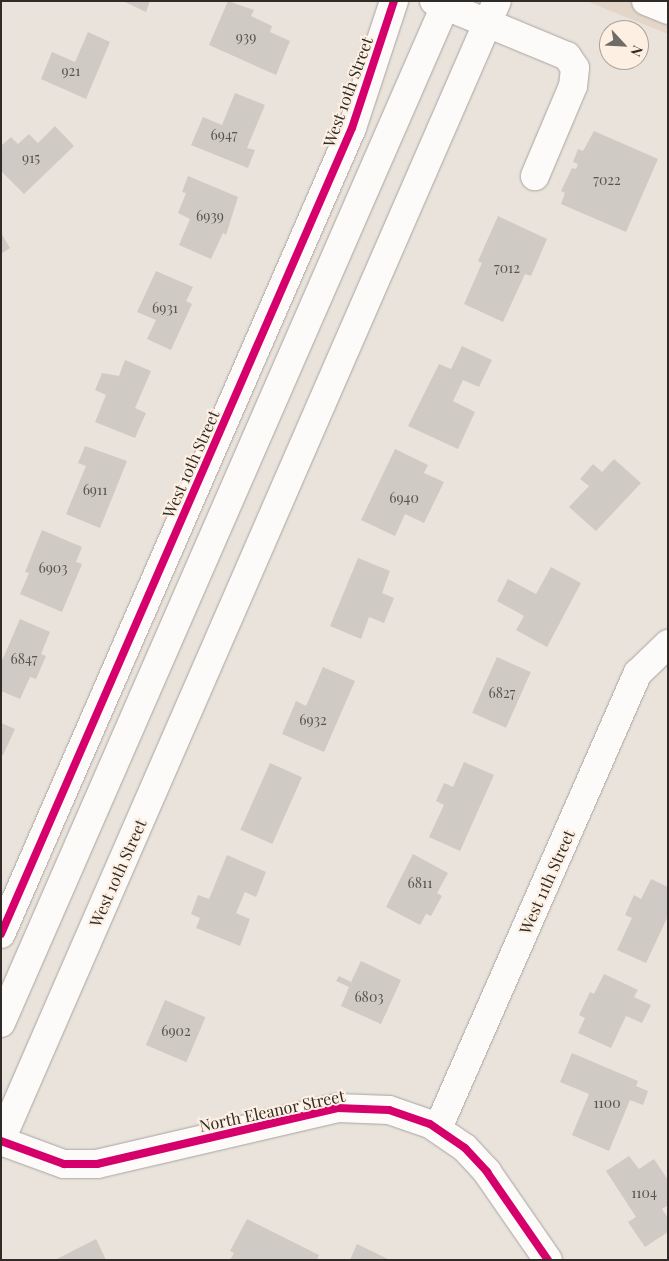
<!DOCTYPE html>
<style>
body{margin:0}
#map{position:relative;width:669px;height:1261px;overflow:hidden;background:#e9e3dc;font-family:"Playfair Display",serif}
div>[style]{position:absolute}
.built>*{inset:0;background:#e3d6c9}
.building>*{inset:0;background:#cfcac4;transform-origin:0 0}
.roads{filter:drop-shadow(0 0 1px #a9a49e) drop-shadow(0 0 1px #a9a49e)}
.minor>*{height:28px;margin:-14px;padding:0 14px;transform-origin:14px;border-radius:14px;background:#fcfbfa}
.major>*{height:28px;margin:-14px;padding:0 14px;transform-origin:14px;border-radius:14px;background:#fcfbfa}
.cycleway>*{height:8px;margin:-4px;padding:0 4px;transform-origin:4px;border-radius:4px;background:#d6006c}
span{translate:-50% -50%;white-space:nowrap;text-align:center;line-height:1.15;-webkit-text-stroke:4px #fdf0e3;paint-order:stroke}
.number-label{font-size:14px;color:#5a544f}
.number-label span{-webkit-text-stroke-width:0}
.street-label{font-size:16px;color:#302b26}
.frame{position:absolute;inset:0;border:2px solid #302b26;pointer-events:none}
.north{position:absolute;left:599px;top:20px;width:50px;height:50px;box-sizing:border-box;background:#fdf0e3;border:1px solid #aba197;border-radius:50%;rotate:115deg;font-size:14px;font-weight:700;line-height:20px;text-align:center;color:#302b26}
.north::after{content:'';display:block;margin:auto;width:18px;height:22px;background:#716b66;clip-path:polygon(50% 0,100% 100%,50% 72%,0 100%)}
</style>
<div id="map">
<div class="built">
<i style="clip-path:polygon(590px 1px,668px 1px,668px 34px,591px 3px)"></i>
</div>
<div class="building">
<i style="clip-path:polygon(123px 1px,150px 1px,146px 12px)"></i>
<i style="clip-path:polygon(228px 1px,254px 10px,251px 16px,272px 26px,270px 32px,290px 41px,276px 75px,209px 45px)"></i>
<i style="clip-path:polygon(88px 32px,110px 42px,86px 99px,41px 79px,52px 52px,75px 62px)"></i>
<i style="clip-path:polygon(235px 93px,265px 105px,247px 148px,255px 150px,248px 168px,191px 145px,203px 117px,222px 125px)"></i>
<i style="clip-path:polygon(55px 126px,74px 146px,24px 194px,1px 171px,1px 146px,11px 137px,18px 144px,29px 134px,38px 143px)"></i>
<i style="clip-path:polygon(594px 131px,658px 159px,626px 232px,561px 204px,565px 193px,561px 191px,572px 168px,576px 169px,578px 164px,573px 162px,578px 149px,583px 151px)"></i>
<i style="clip-path:polygon(188px 176px,238px 197px,226px 235px,223px 233px,211px 259px,179px 245px,190px 219px,178px 213px,186px 193px,182px 192px)"></i>
<i style="clip-path:polygon(498px 216px,547px 239px,531px 276px,525px 274px,503px 322px,464px 304px,482px 263px,478px 261px)"></i>
<i style="clip-path:polygon(1px 233px,10px 248px,1px 254px)"></i>
<i style="clip-path:polygon(156px 271px,193px 287px,186px 301px,192px 304px,171px 350px,147px 339px,156px 320px,137px 312px)"></i>
<i style="clip-path:polygon(462px 346px,492px 360px,479px 387px,463px 380px,453px 401px,475px 412px,458px 449px,408px 426px,439px 364px,451px 369px)"></i>
<i style="clip-path:polygon(125px 360px,151px 371px,135px 408px,146px 413px,135px 438px,95px 422px,106px 395px,95px 390px,102px 373px,119px 376px)"></i>
<i style="clip-path:polygon(85px 446px,127px 461px,100px 528px,66px 514px,86px 466px,78px 463px)"></i>
<i style="clip-path:polygon(395px 449px,428px 465px,424px 473px,444px 482px,424px 523px,405px 514px,395px 536px,361px 520px)"></i>
<i style="clip-path:polygon(614px 459px,641px 483px,596px 531px,569px 507px,589px 486px,580px 479px,593px 464px,602px 472px)"></i>
<i style="clip-path:polygon(42px 530px,82px 547px,76px 562px,82px 564px,62px 612px,20px 594px,29px 573px,25px 572px)"></i>
<i style="clip-path:polygon(358px 558px,390px 571px,382px 593px,394px 598px,384px 623px,369px 617px,361px 639px,330px 626px)"></i>
<i style="clip-path:polygon(551px 567px,581px 583px,547px 647px,516px 630px,524px 616px,497px 601px,508px 579px,536px 594px)"></i>
<i style="clip-path:polygon(20px 619px,50px 632px,41px 654px,46px 656px,36px 679px,30px 677px,20px 699px,1px 691px,1px 663px)"></i>
<i style="left:497px;top:657px;width:37px;height:61px;rotate:24deg"></i>
<i style="clip-path:polygon(323px 667px,355px 681px,324px 752px,282px 734px,296px 701px,306px 706px)"></i>
<i style="clip-path:polygon(1px 723px,15px 729px,3px 755px,1px 755px)"></i>
<i style="clip-path:polygon(464px 762px,494px 775px,460px 851px,429px 837px,444px 805px,436px 801px,444px 783px,453px 787px)"></i>
<i style="left:270px;top:763px;width:35px;height:73px;rotate:24deg"></i>
<i style="clip-path:polygon(413px 854px,448px 873px,437px 893px,442px 896px,431px 916px,426px 914px,420px 925px,386px 907px)"></i>
<i style="clip-path:polygon(227px 855px,266px 872px,256px 897px,245px 892px,236px 913px,250px 919px,240px 946px,196px 928px,200px 918px,191px 914px,198px 895px,209px 899px)"></i>
<i style="clip-path:polygon(651px 879px,668px 887px,668px 916px,646px 963px,617px 950px,632px 918px,625px 915px,634px 895px,641px 899px)"></i>
<i style="clip-path:polygon(361px 961px,401px 980px,381px 1024px,341px 1006px,349px 987px,336px 981px,339px 976px,351px 982px)"></i>
<i style="clip-path:polygon(604px 974px,638px 990px,634px 997px,651px 1005px,642px 1023px,626px 1016px,611px 1048px,578px 1033px,585px 1018px,579px 1015px,590px 992px,594px 994px)"></i>
<i style="left:165px;top:1000px;width:44px;height:49px;rotate:23deg"></i>
<i style="clip-path:polygon(572px 1053px,638px 1081px,636px 1086px,648px 1091px,643px 1105px,630px 1100px,609px 1151px,572px 1135px,589px 1094px,560px 1082px)"></i>
<i style="clip-path:polygon(629px 1156px,639px 1169px,654px 1159px,668px 1180px,668px 1205px,662px 1209px,668px 1218px,668px 1232px,645px 1247px,628px 1222px,636px 1217px,606px 1171px)"></i>
<i style="clip-path:polygon(247px 1219px,319px 1255px,317px 1260px,230px 1260px,234px 1253px,230px 1251px)"></i>
<i style="clip-path:polygon(96px 1239px,106px 1260px,55px 1260px)"></i>
<i style="clip-path:polygon(357px 1244px,390px 1260px,350px 1260px)"></i>
</div>
<div class="roads">
<div class="minor">
<i style="left:434px;top:1px;width:144px;rotate:22.5deg"></i>
<i style="left:567px;top:56px;width:14px;rotate:56deg"></i>
<i style="left:575px;top:68px;width:18px;rotate:96deg"></i>
<i style="left:573px;top:86px;width:98px;rotate:112.9deg"></i>
<i style="left:646px;top:1px;width:24px;rotate:22deg"></i>
<i style="left:1px;top:934px;width:879px;rotate:-66.47deg"></i>
<i style="left:352px;top:128px;width:134px;rotate:-71.7deg"></i>
<i style="left:438px;top:1128px;width:497px;rotate:-66.3deg"></i>
<i style="left:638px;top:673px;width:42px;rotate:-44deg"></i>
<i style="left:1px;top:1141px;width:67px;rotate:20.1deg"></i>
<i style="left:64px;top:1164px;width:33px"></i>
<i style="left:97px;top:1164px;width:246px;rotate:-13.1deg"></i>
<i style="left:337px;top:1108px;width:52px;rotate:2.2deg"></i>
<i style="left:389px;top:1110px;width:43px;rotate:18.9deg"></i>
<i style="left:430px;top:1124px;width:42px;rotate:34.4deg"></i>
<i style="left:465px;top:1148px;width:33px;rotate:47deg"></i>
<i style="left:487px;top:1172px;width:107px;rotate:55.3deg"></i>
</div>
<div class="major">
<i style="left:1px;top:1023px;width:1115px;rotate:-66.42deg"></i>
<i style="left:1px;top:1140px;width:1242px;rotate:-66.47deg"></i>
</div>
</div>
<div class="cycleway">
<i style="left:1px;top:934px;width:879px;rotate:-66.47deg"></i>
<i style="left:352px;top:128px;width:134px;rotate:-71.7deg"></i>
<i style="left:1px;top:1141px;width:67px;rotate:20.1deg"></i>
<i style="left:64px;top:1164px;width:33px"></i>
<i style="left:97px;top:1164px;width:246px;rotate:-13.1deg"></i>
<i style="left:337px;top:1108px;width:52px;rotate:2.2deg"></i>
<i style="left:389px;top:1110px;width:43px;rotate:18.9deg"></i>
<i style="left:430px;top:1124px;width:42px;rotate:34.4deg"></i>
<i style="left:465px;top:1148px;width:33px;rotate:47deg"></i>
<i style="left:487px;top:1172px;width:107px;rotate:55.3deg"></i>
</div>
<div class="number-label">
<span style="left:246px;top:37px">939</span>
<span style="left:71px;top:71px">921</span>
<span style="left:224px;top:135px">6947</span>
<span style="left:31px;top:158px">915</span>
<span style="left:607px;top:180px">7022</span>
<span style="left:210px;top:216px">6939</span>
<span style="left:507px;top:268px">7012</span>
<span style="left:165px;top:308px">6931</span>
<span style="left:95px;top:490px">6911</span>
<span style="left:404px;top:498px">6940</span>
<span style="left:53px;top:568px">6903</span>
<span style="left:24px;top:659px">6847</span>
<span style="left:502px;top:693px">6827</span>
<span style="left:313px;top:720px">6932</span>
<span style="left:420px;top:883px">6811</span>
<span style="left:369px;top:997px">6803</span>
<span style="left:176px;top:1031px">6902</span>
<span style="left:607px;top:1103px">1100</span>
<span style="left:644px;top:1193px">1104</span>
</div>
<div class="street-label">
<span style="left:348px;top:92px;rotate:-70deg">West 10th Street</span>
<span style="left:191px;top:464px;rotate:-66deg">West 10th Street</span>
<span style="left:118px;top:873px;rotate:-66deg">West 10th Street</span>
<span style="left:547px;top:882px;rotate:-66deg">West 11th Street</span>
<span style="left:272px;top:1111px;rotate:-12deg">North Eleanor Street</span>
</div>
<div class="frame"></div>
<div class="north">N</div>
</div>
